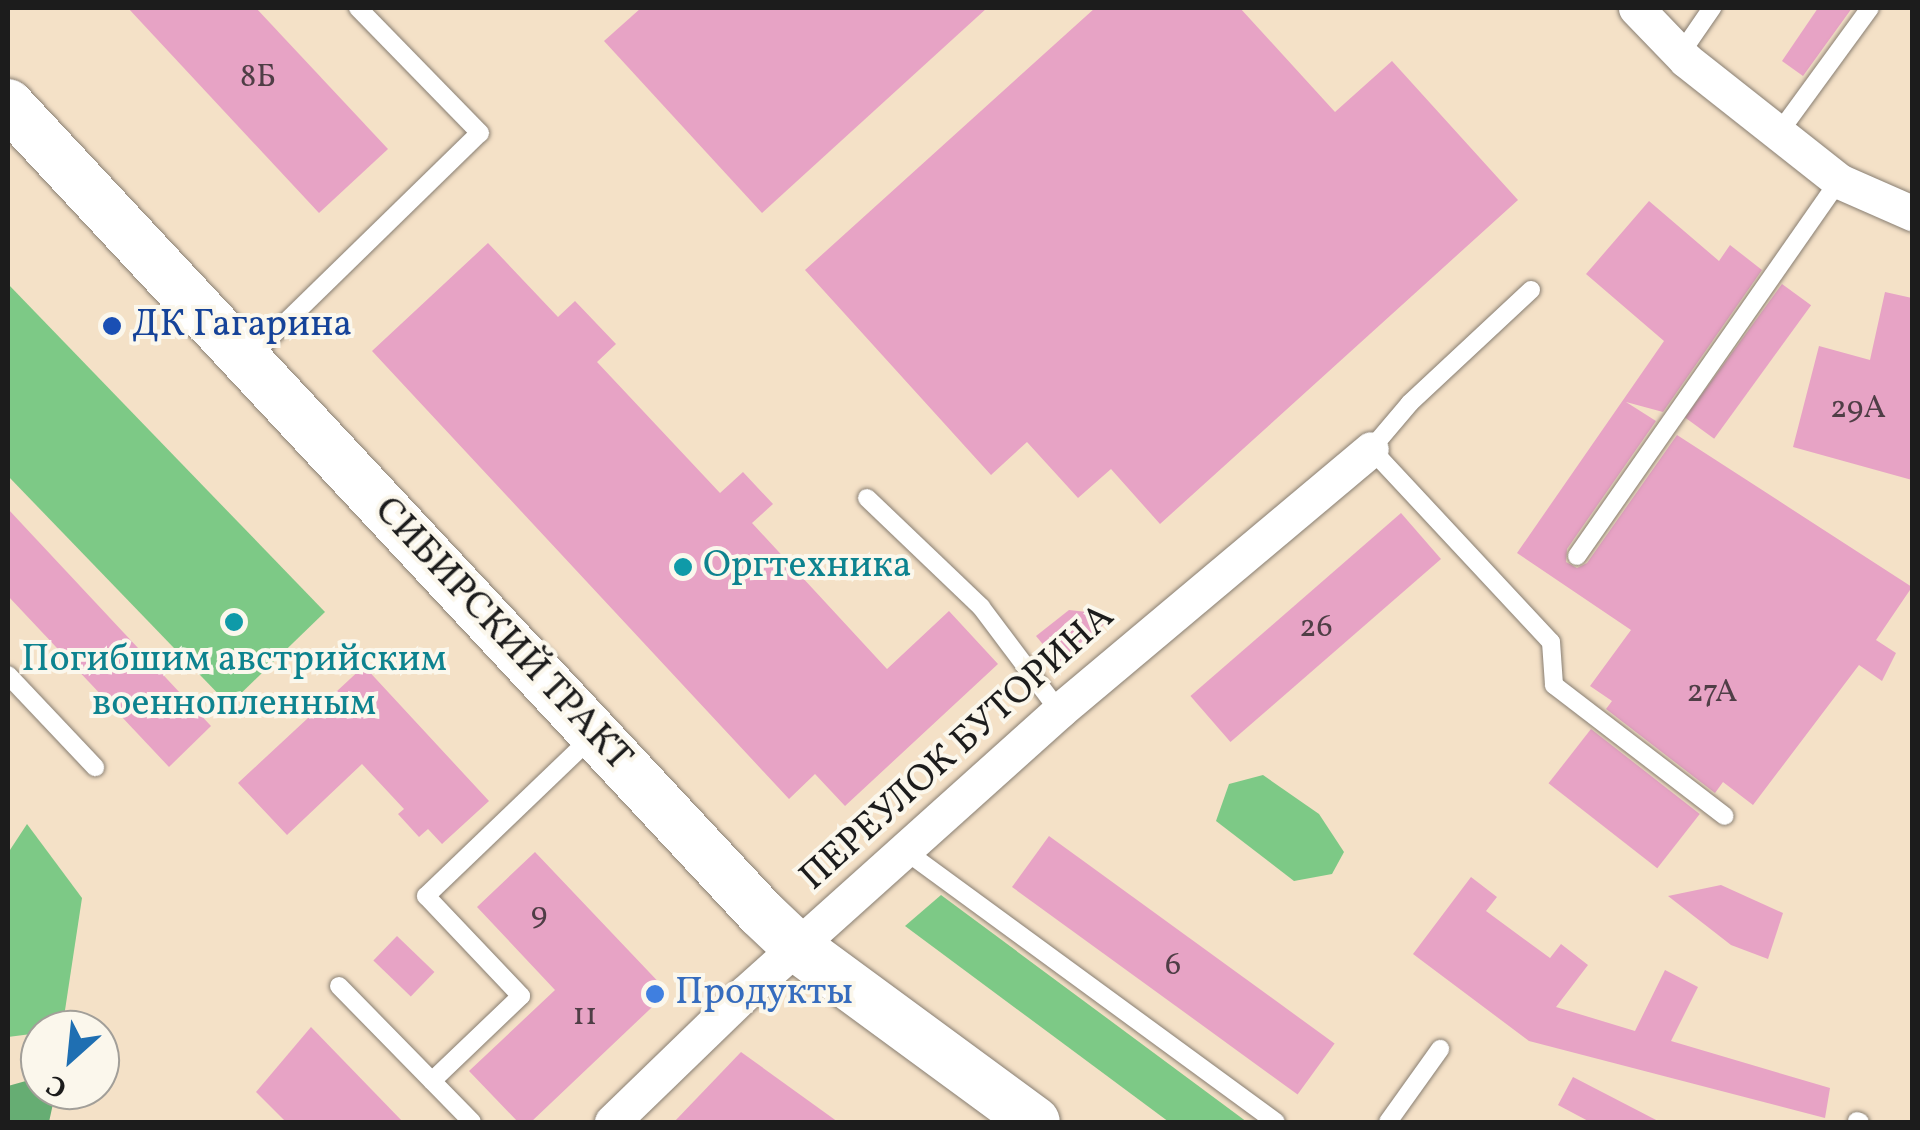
<!DOCTYPE html>
<meta charset="utf-8">
<style>
body{margin:0}
#map{position:relative;width:1920px;height:1130px;overflow:hidden;background:#f4e1c7;font-family:Vollkorn,serif}
div>[style]{position:absolute}
.green>*{inset:0;background:#7dc986}
.forest>*{inset:0;background:#66ad73}
.building>*{inset:0;background:#e7a3c5;transform-origin:0 0}
.roads{filter:drop-shadow(0 0 2px #887e72) drop-shadow(0 0 2px #887e72)}
.service>*{height:18px;margin:-9px;padding:0 9px;transform-origin:9px;border-radius:9px;background:#fff}
.minor>*{height:35px;margin:-17.5px;padding:0 17.5px;transform-origin:17.5px;border-radius:17.5px;background:#fff}
.secondary>*{height:50px;margin:-25px;padding:0 25px;transform-origin:25px;border-radius:25px;background:#fff}
.dots>*{width:28px;height:28px;translate:-50% -50%;box-sizing:border-box;border:5px solid #fbf7ec;border-radius:50%}
span{translate:-50% -50%;white-space:nowrap;text-align:center;line-height:1.15;-webkit-text-stroke:8px #fbf7ec;paint-order:stroke}
.number-label{font-size:32px;color:#4f3e46}
.number-label span{-webkit-text-stroke-width:0}
.transit-label{font-size:38px;color:#164399}
.left{translate:0 -50%;text-align:left}
.culture-label{font-size:38px;color:#0d838f}
.street-label{font-size:38px;color:#1c1c1c}
.shop-label{font-size:38px;color:#366cbe}
.frame{position:absolute;inset:0;border:10px solid #1c1c1c;pointer-events:none}
.north{position:absolute;left:20px;top:1010px;width:100px;height:100px;box-sizing:border-box;background:#fbf7ec;border:2px solid #a29f99;border-radius:50%;rotate:207deg;font-size:28px;font-weight:700;line-height:40px;text-align:center;color:#1c1c1c}
.north::after{content:'';display:block;margin:auto;width:35px;height:45px;background:#1f6fb2;clip-path:polygon(50% 0,100% 100%,50% 72%,0 100%)}
</style>
<div id="map">
<div class="green">
<i style="clip-path:polygon(8px 284px,325px 612px,229px 705px,8px 476px)"></i>
<i style="clip-path:polygon(1263px 775px,1319px 814px,1344px 852px,1332px 874px,1294px 881px,1216px 821px,1229px 784px)"></i>
<i style="clip-path:polygon(27px 824px,82px 898px,62px 1030px,8px 1037px,8px 853px)"></i>
<i style="clip-path:polygon(941px 895px,1247px 1122px,1169px 1122px,905px 926px)"></i>
</div>
<div class="forest">
<i style="clip-path:polygon(40px 1077px,40px 1090px,56px 1090px,49px 1122px,8px 1122px,8px 1086px)"></i>
</div>
<div class="building">
<i style="clip-path:polygon(128px 8px,256px 8px,388px 149px,319px 213px)"></i>
<i style="clip-path:polygon(641px 8px,987px 8px,762px 213px,604px 41px)"></i>
<i style="clip-path:polygon(1095px 8px,1240px 8px,1335px 112px,1392px 61px,1518px 200px,1160px 524px,1111px 469px,1078px 498px,1027px 442px,991px 475px,805px 270px)"></i>
<i style="clip-path:polygon(1818px 8px,1852px 8px,1803px 76px,1782px 61px)"></i>
<i style="clip-path:polygon(1649px 201px,1719px 261px,1730px 245px,1762px 270px,1663px 412px,1626px 402px,1656px 421px,1567px 549px,1566px 562px,1577px 568px,1587px 563px,1677px 435px,1912px 587px,1876px 640px,1896px 653px,1882px 681px,1859px 665px,1753px 805px,1723px 782px,1715px 793px,1606px 709px,1612px 701px,1590px 686px,1631px 630px,1517px 553px,1664px 341px,1586px 274px)"></i>
<i style="clip-path:polygon(488px 243px,558px 317px,575px 301px,616px 344px,597px 362px,720px 493px,743px 472px,773px 504px,752px 523px,887px 669px,949px 611px,998px 664px,845px 806px,815px 774px,789px 799px,372px 351px)"></i>
<i style="left:1782px;top:284px;width:36px;height:165px;rotate:36deg"></i>
<i style="clip-path:polygon(1885px 292px,1912px 298px,1912px 480px,1793px 447px,1819px 346px,1870px 360px)"></i>
<i style="clip-path:polygon(8px 509px,211px 726px,169px 767px,8px 596px)"></i>
<i style="left:1401px;top:513px;width:61px;height:279px;rotate:49deg"></i>
<i style="clip-path:polygon(1069px 610px,1114px 615px,1060px 665px,1036px 636px)"></i>
<i style="clip-path:polygon(364px 666px,489px 801px,442px 844px,428px 829px,419px 837px,398px 814px,404px 809px,362px 764px,287px 835px,238px 783px)"></i>
<i style="left:1591px;top:729px;width:138px;height:69px;rotate:38deg"></i>
<i style="left:1049px;top:836px;width:353px;height:63px;rotate:36deg"></i>
<i style="clip-path:polygon(535px 852px,668px 992px,531px 1122px,518px 1122px,469px 1071px,555px 990px,477px 907px)"></i>
<i style="clip-path:polygon(1471px 877px,1497px 897px,1486px 911px,1550px 958px,1561px 944px,1588px 965px,1556px 1007px,1635px 1031px,1665px 970px,1698px 987px,1671px 1041px,1830px 1088px,1825px 1118px,1529px 1041px,1413px 954px)"></i>
<i style="clip-path:polygon(1721px 885px,1783px 913px,1768px 959px,1731px 945px,1668px 896px)"></i>
<i style="left:397px;top:936px;width:52px;height:34px;rotate:44deg"></i>
<i style="clip-path:polygon(311px 1027px,403px 1122px,286px 1122px,256px 1092px)"></i>
<i style="clip-path:polygon(741px 1052px,838px 1122px,674px 1122px)"></i>
<i style="clip-path:polygon(1573px 1077px,1660px 1122px,1590px 1122px,1558px 1105px)"></i>
</div>
<div class="roads">
<div class="service">
<i style="left:1681px;top:53px;width:55px;rotate:-55.4deg"></i>
<i style="left:1778px;top:134px;width:156px;rotate:-53.9deg"></i>
<i style="left:1531px;top:290px;width:166px;rotate:137deg"></i>
<i style="left:1410px;top:403px;width:60px;rotate:130.3deg"></i>
<i style="left:1371px;top:449px;width:264px;rotate:47deg"></i>
<i style="left:1551px;top:642px;width:43px;rotate:86deg"></i>
<i style="left:1554px;top:685px;width:215px;rotate:37.5deg"></i>
<i style="left:247px;top:360px;width:325px;rotate:-44.3deg"></i>
<i style="left:480px;top:133px;width:175px;rotate:-134.3deg"></i>
<i style="left:867px;top:498px;width:158px;rotate:43.7deg"></i>
<i style="left:981px;top:607px;width:130px;rotate:53.1deg"></i>
<i style="left:1577px;top:556px;width:457px;rotate:-55.1deg"></i>
<i style="left:8px;top:675px;width:127px;rotate:46.6deg"></i>
<i style="left:907px;top:852px;width:457px;rotate:36.2deg"></i>
<i style="left:339px;top:986px;width:190px;rotate:45.6deg"></i>
<i style="left:432px;top:1081px;width:123px;rotate:-43.7deg"></i>
<i style="left:521px;top:996px;width:138px;rotate:-133.5deg"></i>
<i style="left:426px;top:896px;width:228px;rotate:-43.8deg"></i>
<i style="left:1857px;top:1121px;width:3px;rotate:18deg"></i>
<i style="left:1388px;top:1122px;width:90px;rotate:-54.5deg"></i>
</div>
<div class="minor">
<i style="left:1636px;top:8px;width:72px;rotate:46.1deg"></i>
<i style="left:1686px;top:60px;width:195px;rotate:38.3deg"></i>
<i style="left:1839px;top:181px;width:80px;rotate:23.7deg"></i>
<i style="left:612px;top:1122px;width:185px;rotate:-44.1deg"></i>
<i style="left:745px;top:993px;width:422px;rotate:-41.9deg"></i>
<i style="left:1059px;top:711px;width:407px;rotate:-40deg"></i>
</div>
<div class="secondary">
<i style="left:8px;top:104px;width:1105px;rotate:47.05deg"></i>
<i style="left:761px;top:913px;width:50px;rotate:43.4deg"></i>
<i style="left:797px;top:947px;width:295px;rotate:36.3deg"></i>
</div>
</div>
<div class="dots">
<i style="left:112px;top:326px;background:#1a4fb4"></i>
<i style="left:683px;top:567px;background:#0f9aa8"></i>
<i style="left:234px;top:622px;background:#0f9aa8"></i>
<i style="left:655px;top:994px;background:#3f7fe0"></i>
</div>
<div class="number-label">
<span style="left:258px;top:78px">8Б</span>
<span style="left:1858px;top:409px">29А</span>
<span style="left:1316px;top:628px">26</span>
<span style="left:1712px;top:693px">27А</span>
<span style="left:539px;top:915px">9</span>
<span style="left:1173px;top:966px">6</span>
<span style="left:585px;top:1016px">11</span>
</div>
<div class="transit-label">
<span class="left" style="left:132px;top:326px">ДК Гагарина</span>
</div>
<div class="culture-label">
<span class="left" style="left:703px;top:567px">Оргтехника</span>
<span style="left:234px;top:683px">Погибшим австрийским<br>военнопленным</span>
</div>
<div class="street-label">
<span style="left:502px;top:635px;rotate:47deg">СИБИРСКИЙ ТРАКТ</span>
<span style="left:958px;top:748px;rotate:-42deg">ПЕРЕУЛОК БУТОРИНА</span>
</div>
<div class="shop-label">
<span class="left" style="left:675px;top:994px">Продукты</span>
</div>
<div class="frame"></div>
<div class="north">С</div>
</div>
